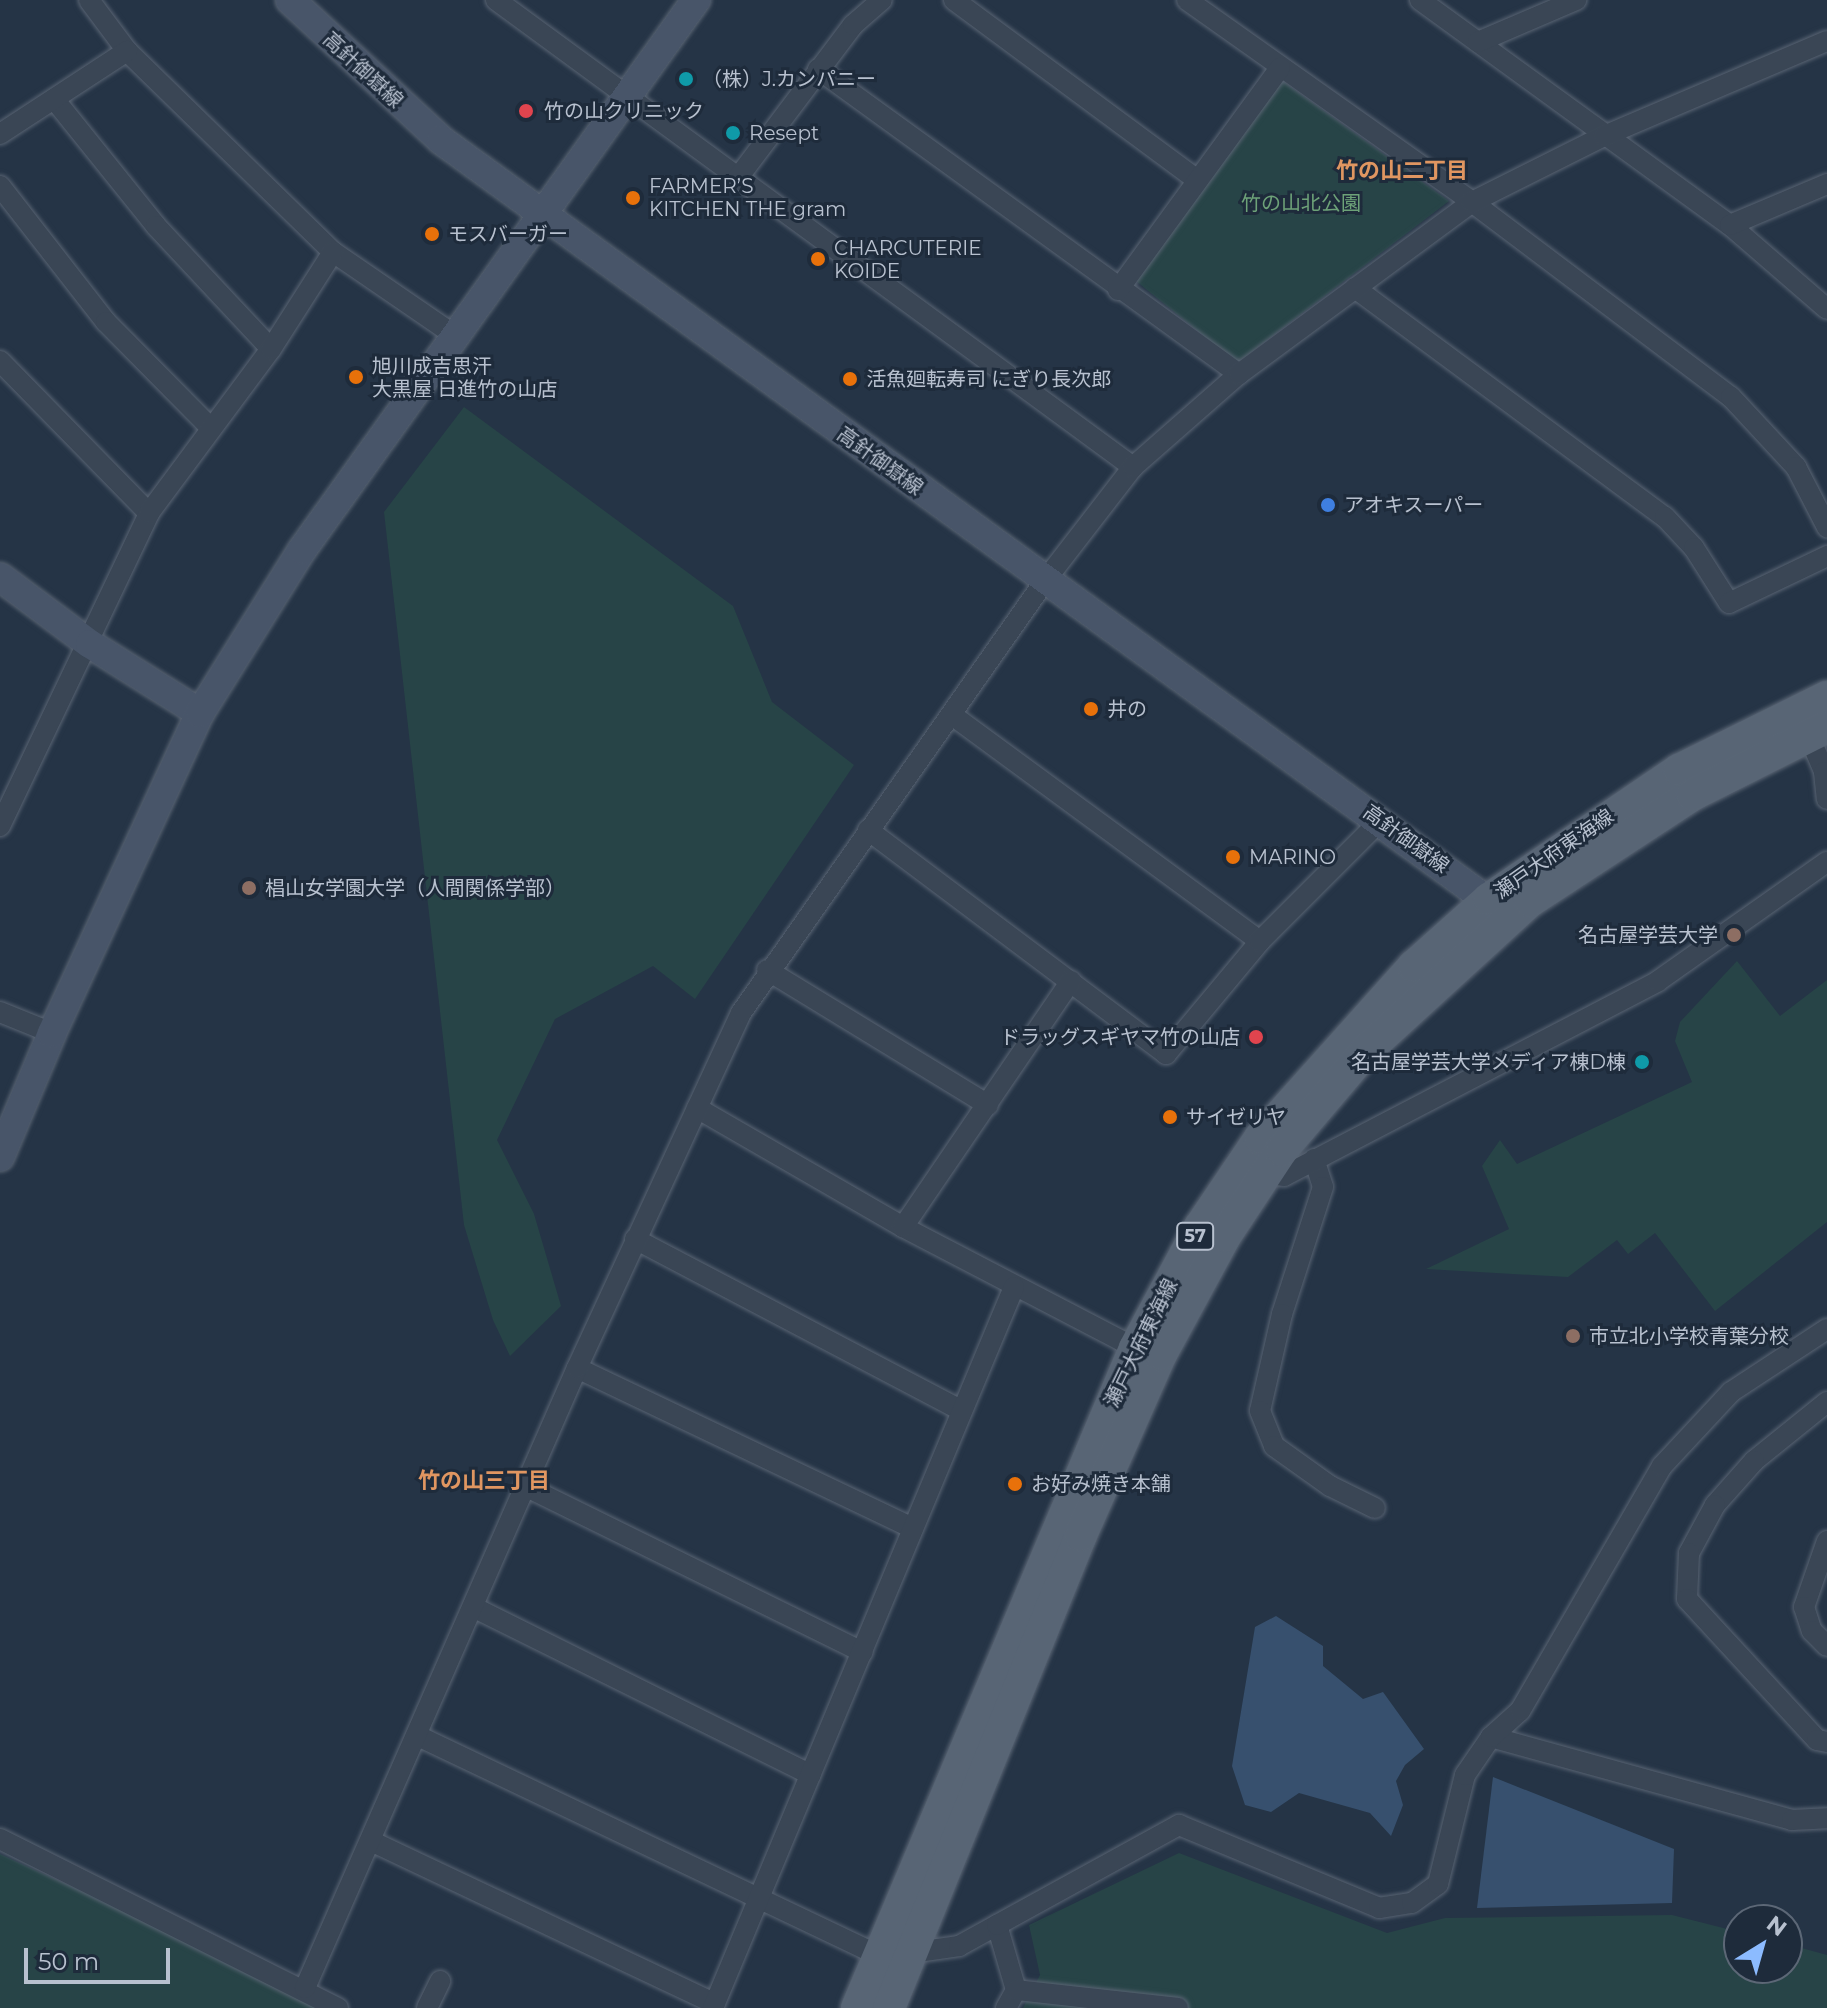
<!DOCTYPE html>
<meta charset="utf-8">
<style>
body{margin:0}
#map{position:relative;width:1827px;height:2008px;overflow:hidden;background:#253446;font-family:Montserrat,"Noto Sans JP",sans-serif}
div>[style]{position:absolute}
.green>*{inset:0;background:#274447}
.water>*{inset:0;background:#37506e}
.roads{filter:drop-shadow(0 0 2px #596473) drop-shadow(0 0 2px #596473)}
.street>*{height:20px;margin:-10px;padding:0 10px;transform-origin:10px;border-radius:10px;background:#3a4655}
.secondary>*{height:28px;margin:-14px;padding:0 14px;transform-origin:14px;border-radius:14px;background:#485569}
.primary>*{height:32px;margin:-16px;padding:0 16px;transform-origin:16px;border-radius:16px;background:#586575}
.dots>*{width:22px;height:22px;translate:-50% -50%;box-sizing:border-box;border:4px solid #1e2b3b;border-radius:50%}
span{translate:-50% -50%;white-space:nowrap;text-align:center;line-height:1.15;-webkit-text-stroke:6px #1e2b3b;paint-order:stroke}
.shield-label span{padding:2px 6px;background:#1e2b3b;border:2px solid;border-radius:6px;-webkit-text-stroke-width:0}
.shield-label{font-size:18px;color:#b8c1cf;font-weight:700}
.street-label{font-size:20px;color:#b8c1cf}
.poi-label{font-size:20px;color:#b8c1cf}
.left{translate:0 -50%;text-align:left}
.right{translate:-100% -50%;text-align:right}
.park-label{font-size:20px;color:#6da278}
.neighbourhood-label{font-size:22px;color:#e09661;font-weight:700}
.north{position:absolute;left:1723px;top:1904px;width:80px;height:80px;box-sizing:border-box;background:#1e2b3b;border:2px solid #5c6776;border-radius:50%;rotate:37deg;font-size:22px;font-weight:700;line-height:32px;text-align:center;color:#b8c1cf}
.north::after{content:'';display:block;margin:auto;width:28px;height:36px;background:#8cbbff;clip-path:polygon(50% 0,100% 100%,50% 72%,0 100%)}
.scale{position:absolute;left:24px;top:1948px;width:146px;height:36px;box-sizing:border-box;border:4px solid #b8c1cf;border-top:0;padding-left:10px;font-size:24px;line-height:28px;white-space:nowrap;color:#b8c1cf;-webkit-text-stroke:6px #1e2b3b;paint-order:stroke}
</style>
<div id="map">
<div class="green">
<i style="clip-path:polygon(1281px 80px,1449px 201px,1237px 363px,1136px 281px)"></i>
<i style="clip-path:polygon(464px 407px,733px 606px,772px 702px,854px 765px,695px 999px,653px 966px,555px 1019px,497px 1140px,534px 1214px,561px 1306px,510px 1356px,493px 1320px,464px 1225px,384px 512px)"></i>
<i style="clip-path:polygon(1737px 961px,1780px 1016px,1827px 980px,1827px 1222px,1715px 1311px,1655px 1233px,1628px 1254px,1617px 1240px,1568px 1277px,1426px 1269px,1509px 1229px,1482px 1166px,1500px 1140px,1517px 1164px,1692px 1082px,1675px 1041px,1680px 1022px)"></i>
<i style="clip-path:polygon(1179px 1853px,1387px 1933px,1445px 1918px,1672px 1915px,1739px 1932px,1739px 1968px,1787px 1968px,1787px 1944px,1827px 1955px,1827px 2008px,1023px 2008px,1040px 1975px,1029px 1925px)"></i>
<i style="clip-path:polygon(0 1854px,296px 1989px,328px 2008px,0 2008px)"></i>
</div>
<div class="water">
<i style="clip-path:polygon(1276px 1616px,1323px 1646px,1323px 1666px,1363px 1699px,1383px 1692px,1424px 1749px,1405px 1765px,1396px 1781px,1403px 1805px,1391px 1836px,1370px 1813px,1299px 1793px,1271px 1812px,1245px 1805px,1232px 1766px,1255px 1627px)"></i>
<i style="clip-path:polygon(1493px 1777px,1674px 1849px,1672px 1903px,1477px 1908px)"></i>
</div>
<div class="roads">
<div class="street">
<i style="left:89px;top:0;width:64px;rotate:53.3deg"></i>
<i style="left:127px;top:51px;width:288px;rotate:44.3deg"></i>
<i style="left:333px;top:252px;width:147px;rotate:34.4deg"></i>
<i style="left:496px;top:0;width:790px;rotate:36.25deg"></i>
<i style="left:954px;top:0;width:302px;rotate:36.5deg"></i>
<i style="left:1187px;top:0;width:349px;rotate:35.3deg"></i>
<i style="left:1472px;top:202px;width:324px;rotate:37deg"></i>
<i style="left:1731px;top:397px;width:96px;rotate:47.1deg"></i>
<i style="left:1796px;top:467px;width:68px;rotate:62.7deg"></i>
<i style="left:1420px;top:0;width:383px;rotate:36deg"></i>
<i style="left:1730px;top:225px;width:128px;rotate:40.9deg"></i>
<i style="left:1478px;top:42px;width:107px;rotate:-23.2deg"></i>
<i style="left:818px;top:69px;width:520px;rotate:35.92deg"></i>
<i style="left:54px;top:99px;width:163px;rotate:51.2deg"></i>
<i style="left:156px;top:226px;width:168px;rotate:46.9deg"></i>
<i style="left:0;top:134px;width:152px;rotate:-33.2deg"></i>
<i style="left:737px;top:179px;width:193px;rotate:-53deg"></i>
<i style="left:853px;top:25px;width:38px;rotate:-41deg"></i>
<i style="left:0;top:186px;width:172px;rotate:52.1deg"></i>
<i style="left:106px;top:322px;width:149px;rotate:45.3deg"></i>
<i style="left:1730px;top:225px;width:105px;rotate:-22.9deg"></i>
<i style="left:1355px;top:288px;width:385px;rotate:36.5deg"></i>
<i style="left:1665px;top:517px;width:42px;rotate:46.9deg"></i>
<i style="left:1694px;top:548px;width:65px;rotate:57.5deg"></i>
<i style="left:1729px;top:603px;width:109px;rotate:-25.6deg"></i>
<i style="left:1118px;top:290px;width:275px;rotate:-53.9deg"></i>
<i style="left:0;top:361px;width:213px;rotate:45.6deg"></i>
<i style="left:952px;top:715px;width:382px;rotate:36.3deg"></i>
<i style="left:1809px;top:736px;width:39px;rotate:67deg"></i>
<i style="left:1824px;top:772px;width:27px;rotate:84deg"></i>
<i style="left:0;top:826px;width:347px;rotate:-64.5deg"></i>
<i style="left:149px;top:513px;width:204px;rotate:-53.4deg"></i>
<i style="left:271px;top:349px;width:115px;rotate:-57.4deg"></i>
<i style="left:868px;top:830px;width:373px;rotate:36.9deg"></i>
<i style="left:1166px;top:1054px;width:147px;rotate:-50.2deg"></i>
<i style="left:1260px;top:941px;width:171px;rotate:-45deg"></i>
<i style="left:767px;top:970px;width:259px;rotate:31.4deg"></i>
<i style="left:0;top:1012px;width:56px;rotate:22deg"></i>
<i style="left:697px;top:1108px;width:238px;rotate:30deg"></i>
<i style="left:903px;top:1227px;width:262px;rotate:27.5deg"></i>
<i style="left:1314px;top:1159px;width:29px;rotate:72deg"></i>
<i style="left:1323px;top:1187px;width:133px;rotate:107.9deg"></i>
<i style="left:1282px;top:1314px;width:99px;rotate:102.8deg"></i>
<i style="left:1260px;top:1411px;width:38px;rotate:68deg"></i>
<i style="left:1274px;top:1446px;width:69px;rotate:35.5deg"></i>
<i style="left:1330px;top:1486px;width:50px;rotate:26.1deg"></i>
<i style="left:1266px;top:1174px;width:18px;rotate:6deg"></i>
<i style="left:1284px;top:1176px;width:422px;rotate:-27.5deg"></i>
<i style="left:1658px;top:981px;width:207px;rotate:-35.2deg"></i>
<i style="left:903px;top:1227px;width:298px;rotate:-55.7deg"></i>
<i style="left:635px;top:1239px;width:369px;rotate:27.7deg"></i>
<i style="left:577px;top:1368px;width:372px;rotate:25.5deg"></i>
<i style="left:1827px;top:1402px;width:94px;rotate:141.1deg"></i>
<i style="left:1754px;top:1461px;width:59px;rotate:131.6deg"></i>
<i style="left:1715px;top:1505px;width:55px;rotate:118.4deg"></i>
<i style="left:1689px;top:1553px;width:46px;rotate:92.5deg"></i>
<i style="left:1687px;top:1599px;width:192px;rotate:47.3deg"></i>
<i style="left:1817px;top:1740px;width:10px;rotate:11deg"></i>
<i style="left:527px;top:1487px;width:374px;rotate:26.2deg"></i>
<i style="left:1827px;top:1541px;width:70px;rotate:109.2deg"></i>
<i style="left:1804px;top:1607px;width:25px;rotate:72deg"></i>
<i style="left:1812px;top:1631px;width:21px;rotate:45deg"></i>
<i style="left:473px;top:1607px;width:377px;rotate:26.4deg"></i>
<i style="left:418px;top:1736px;width:514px;rotate:25.47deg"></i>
<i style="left:882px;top:1957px;width:78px;rotate:-8.1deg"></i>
<i style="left:959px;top:1946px;width:43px;rotate:-28.9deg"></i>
<i style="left:997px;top:1925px;width:68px;rotate:73.7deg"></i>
<i style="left:1016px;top:1990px;width:21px;rotate:119deg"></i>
<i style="left:1491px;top:1737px;width:312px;rotate:15.4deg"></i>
<i style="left:1792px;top:1820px;width:35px;rotate:-3deg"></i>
<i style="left:0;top:1839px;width:378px;rotate:26.6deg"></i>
<i style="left:373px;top:1842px;width:378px;rotate:25.3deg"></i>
<i style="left:997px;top:1925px;width:208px;rotate:-28.8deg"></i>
<i style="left:1179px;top:1825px;width:217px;rotate:22.5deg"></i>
<i style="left:1379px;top:1908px;width:33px;rotate:-9deg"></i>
<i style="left:1412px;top:1903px;width:32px;rotate:-36deg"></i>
<i style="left:1438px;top:1884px;width:112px;rotate:-76.1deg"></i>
<i style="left:1465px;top:1775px;width:46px;rotate:-55.6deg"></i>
<i style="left:1491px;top:1737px;width:39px;rotate:-42deg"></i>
<i style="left:1520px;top:1711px;width:283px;rotate:-59.9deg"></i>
<i style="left:1662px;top:1466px;width:101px;rotate:-47deg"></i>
<i style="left:1731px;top:1392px;width:115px;rotate:-33.3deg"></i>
<i style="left:305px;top:1988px;width:677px;rotate:-66.31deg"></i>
<i style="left:577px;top:1368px;width:391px;rotate:-65.2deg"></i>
<i style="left:741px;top:1013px;width:527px;rotate:-54.89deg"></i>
<i style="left:1044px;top:582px;width:145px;rotate:-52.3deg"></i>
<i style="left:1133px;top:467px;width:141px;rotate:-41.3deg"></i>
<i style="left:1239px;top:374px;width:290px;rotate:-36.4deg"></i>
<i style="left:1472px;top:202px;width:148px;rotate:-26.6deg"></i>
<i style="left:1604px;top:136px;width:242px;rotate:-23.1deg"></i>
<i style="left:1016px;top:1990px;width:163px;rotate:6.3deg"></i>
<i style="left:427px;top:2008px;width:30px;rotate:-64deg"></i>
<i style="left:713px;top:2008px;width:781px;rotate:-67.34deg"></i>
</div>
<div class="secondary">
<i style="left:290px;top:0;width:206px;rotate:42.8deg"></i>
<i style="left:441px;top:140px;width:1317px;rotate:36.01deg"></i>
<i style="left:0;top:577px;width:112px;rotate:36.7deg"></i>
<i style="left:90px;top:644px;width:130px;rotate:32.1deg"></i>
<i style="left:0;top:1157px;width:134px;rotate:-67.2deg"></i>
<i style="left:52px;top:1033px;width:353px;rotate:-65.2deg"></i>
<i style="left:200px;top:713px;width:192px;rotate:-58deg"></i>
<i style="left:302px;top:550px;width:677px;rotate:-54.38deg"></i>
</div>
<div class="primary">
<i style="left:857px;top:2008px;width:716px;rotate:-67.16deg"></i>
<i style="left:1135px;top:1348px;width:137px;rotate:-61.8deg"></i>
<i style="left:1200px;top:1227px;width:107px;rotate:-56deg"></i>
<i style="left:1260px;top:1138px;width:231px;rotate:-48.2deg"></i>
<i style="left:1414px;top:966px;width:101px;rotate:-41.8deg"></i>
<i style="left:1489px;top:899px;width:230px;rotate:-34.2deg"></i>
<i style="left:1679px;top:770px;width:165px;rotate:-26.3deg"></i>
<i style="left:889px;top:2008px;width:510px;rotate:-67.91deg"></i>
<i style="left:1081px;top:1535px;width:198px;rotate:-66.2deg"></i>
<i style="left:1161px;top:1354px;width:134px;rotate:-61.5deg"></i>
<i style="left:1225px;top:1236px;width:103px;rotate:-56.5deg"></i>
<i style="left:1282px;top:1150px;width:128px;rotate:-49.7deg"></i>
<i style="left:1365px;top:1052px;width:224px;rotate:-42.5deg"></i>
<i style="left:1530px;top:901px;width:194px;rotate:-33.2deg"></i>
<i style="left:1692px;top:795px;width:151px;rotate:-26.7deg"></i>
</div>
</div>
<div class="dots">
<i style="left:686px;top:79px;background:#0f9aa8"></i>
<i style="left:526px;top:111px;background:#e0444e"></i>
<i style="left:733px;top:133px;background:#0f9aa8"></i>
<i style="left:633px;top:198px;background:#e8710a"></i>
<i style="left:432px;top:234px;background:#e8710a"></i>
<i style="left:818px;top:259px;background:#e8710a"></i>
<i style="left:356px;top:377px;background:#e8710a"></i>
<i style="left:850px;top:379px;background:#e8710a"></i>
<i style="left:1328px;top:505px;background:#3f7fe0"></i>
<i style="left:1091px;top:709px;background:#e8710a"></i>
<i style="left:1233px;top:857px;background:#e8710a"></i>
<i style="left:249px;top:888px;background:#8d6e63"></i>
<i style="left:1734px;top:935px;background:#8d6e63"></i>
<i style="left:1256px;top:1037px;background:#e0444e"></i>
<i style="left:1642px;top:1062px;background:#0f9aa8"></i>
<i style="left:1170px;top:1117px;background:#e8710a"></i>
<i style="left:1573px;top:1336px;background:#8d6e63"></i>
<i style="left:1015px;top:1484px;background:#e8710a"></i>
</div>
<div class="shield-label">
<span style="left:1195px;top:1236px">57</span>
</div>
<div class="street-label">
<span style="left:363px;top:70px;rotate:43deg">高針御嶽線</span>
<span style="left:880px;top:461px;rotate:36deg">高針御嶽線</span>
<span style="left:1406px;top:839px;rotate:36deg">高針御嶽線</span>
<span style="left:1554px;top:854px;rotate:-35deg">瀬戸大府東海線</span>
<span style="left:1141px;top:1343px;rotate:-64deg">瀬戸大府東海線</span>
</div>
<div class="poi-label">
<span class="left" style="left:702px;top:79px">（株）J.カンパニー</span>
<span class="left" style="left:544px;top:111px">竹の山クリニック</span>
<span class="left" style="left:749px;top:133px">Resept</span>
<span class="left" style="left:649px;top:198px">FARMER’S<br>KITCHEN THE gram</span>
<span class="left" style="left:448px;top:234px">モスバーガー</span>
<span class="left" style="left:834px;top:260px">CHARCUTERIE<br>KOIDE</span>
<span class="left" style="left:372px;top:378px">旭川成吉思汗<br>大黒屋 日進竹の山店</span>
<span class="left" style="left:866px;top:379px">活魚廻転寿司 にぎり長次郎</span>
<span class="left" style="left:1344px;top:505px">アオキスーパー</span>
<span class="left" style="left:1107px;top:709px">井の</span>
<span class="left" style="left:1249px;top:857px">MARINO</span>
<span class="left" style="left:265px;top:888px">椙山女学園大学（人間関係学部）</span>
<span class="right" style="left:1718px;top:935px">名古屋学芸大学</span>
<span class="right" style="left:1240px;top:1037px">ドラッグスギヤマ竹の山店</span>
<span class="right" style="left:1626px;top:1062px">名古屋学芸大学メディア棟D棟</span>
<span class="left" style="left:1186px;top:1117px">サイゼリヤ</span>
<span class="left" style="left:1589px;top:1336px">市立北小学校青葉分校</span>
<span class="left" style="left:1031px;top:1484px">お好み焼き本舗</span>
</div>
<div class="park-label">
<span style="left:1301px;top:203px">竹の山北公園</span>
</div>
<div class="neighbourhood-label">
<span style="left:1402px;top:171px">竹の山二丁目</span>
<span style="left:484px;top:1481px">竹の山三丁目</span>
</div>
<div class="north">N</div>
<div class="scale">50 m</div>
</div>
